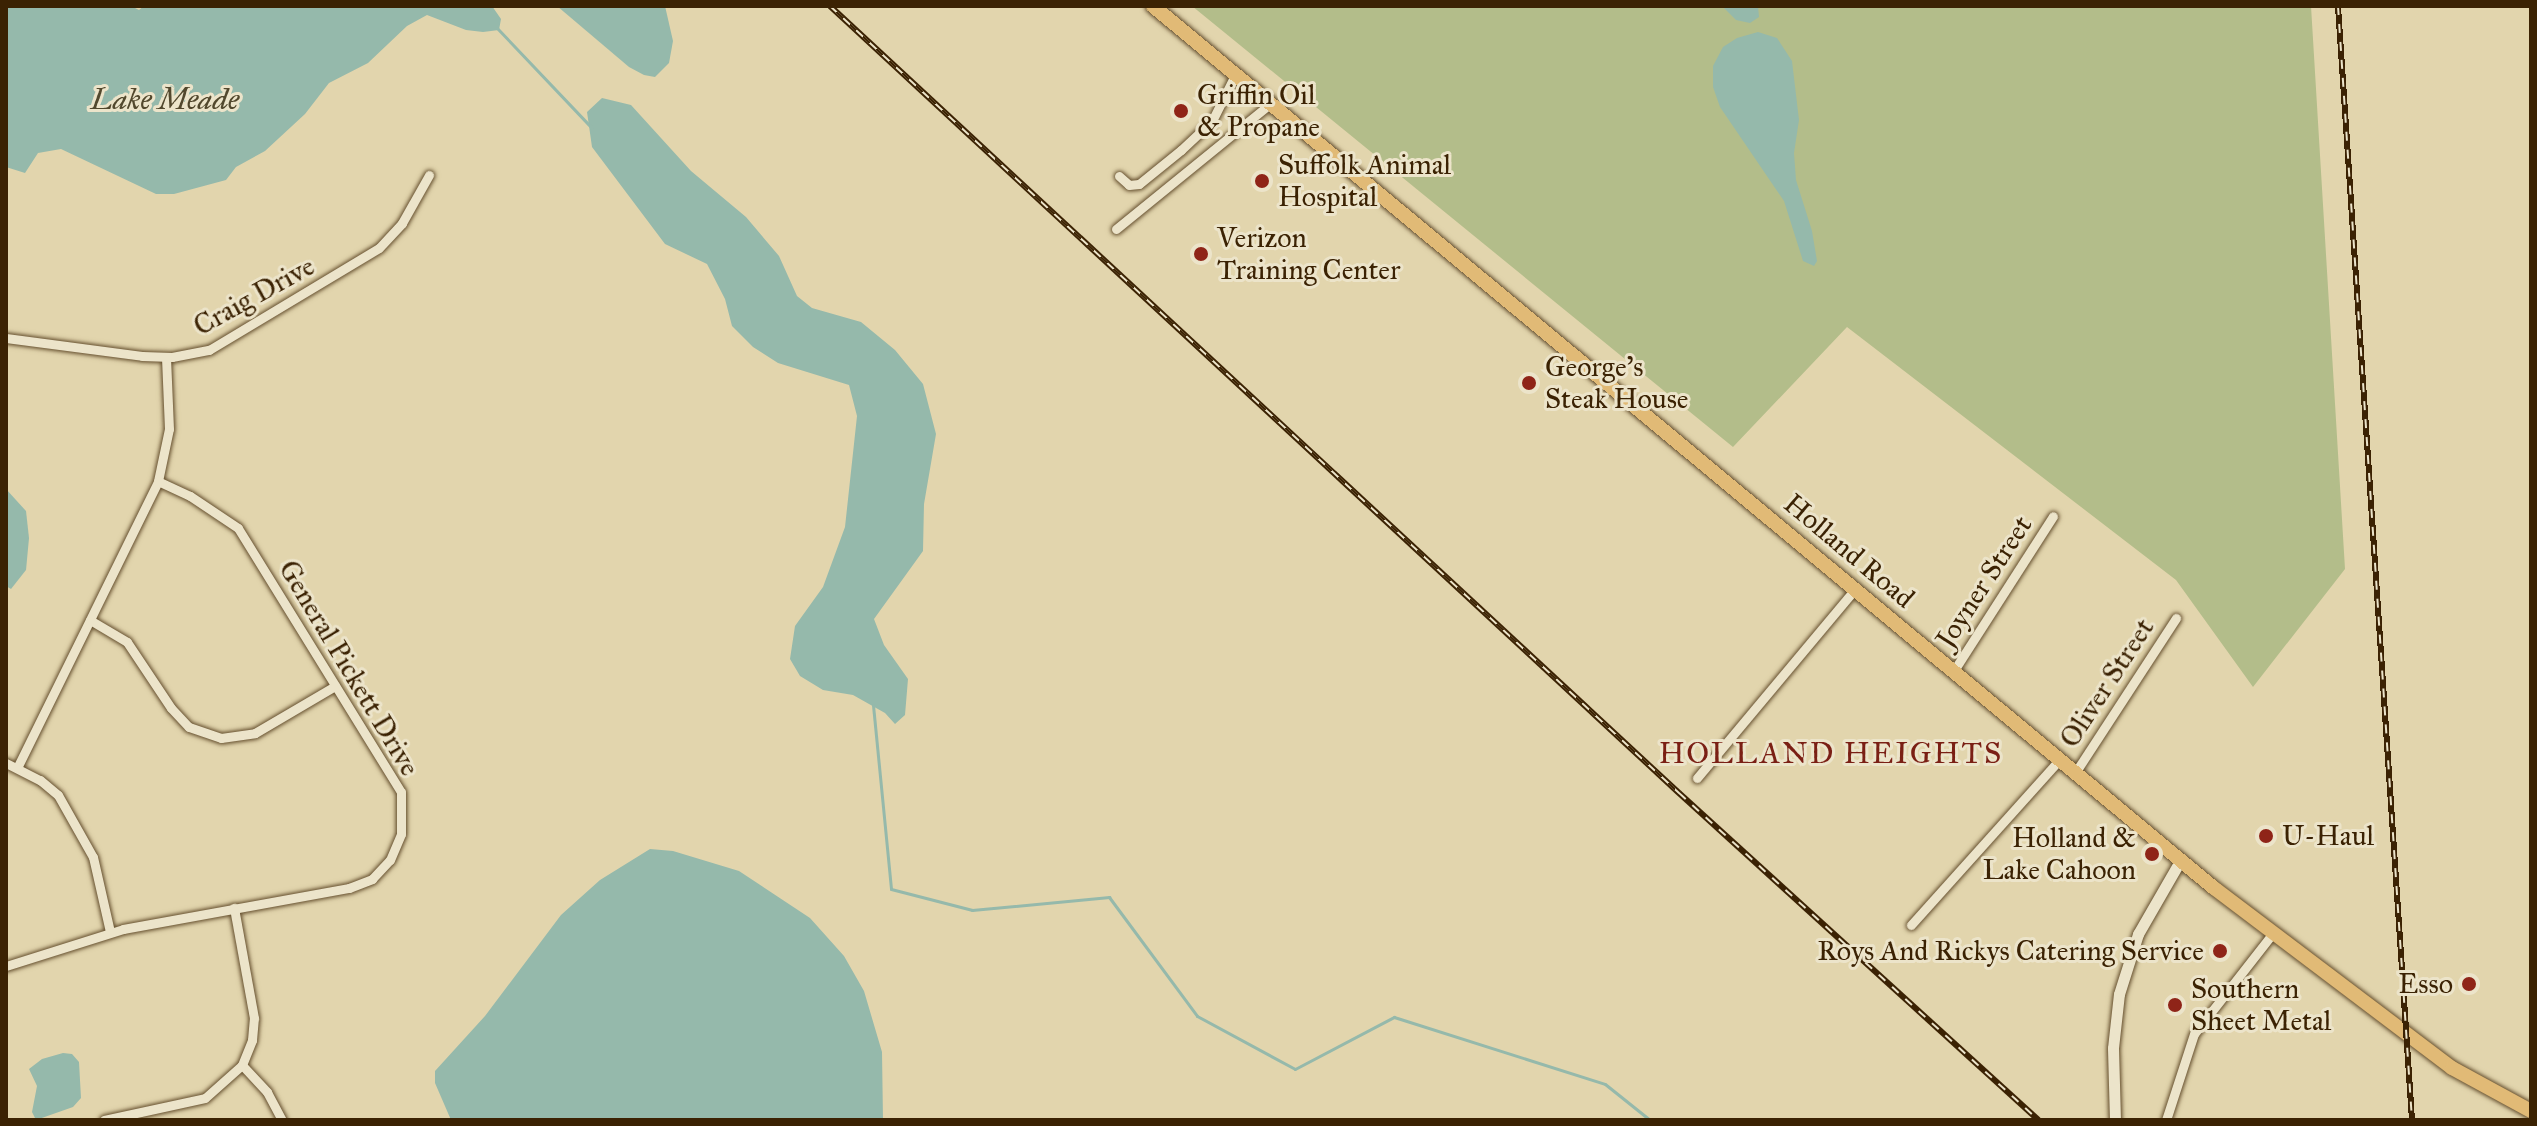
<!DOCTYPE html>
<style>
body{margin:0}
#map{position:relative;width:2537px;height:1126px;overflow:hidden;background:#e2d5ad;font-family:"IM FELL Great Primer",serif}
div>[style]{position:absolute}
.green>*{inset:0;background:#b3bd8a}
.water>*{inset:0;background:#95b9ab}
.stream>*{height:3px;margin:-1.5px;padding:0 1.5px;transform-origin:1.5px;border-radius:1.5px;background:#95b9ab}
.roads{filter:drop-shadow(0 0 2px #654f2e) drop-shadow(0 0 2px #654f2e)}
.minor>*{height:9px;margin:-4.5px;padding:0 4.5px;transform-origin:4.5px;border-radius:4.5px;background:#ece4ca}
.tertiary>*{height:11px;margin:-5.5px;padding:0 5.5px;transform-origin:5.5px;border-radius:5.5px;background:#ece4ca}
.primary>*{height:14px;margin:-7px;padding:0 7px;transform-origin:7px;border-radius:7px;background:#e1ba76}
.rail>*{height:6px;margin-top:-3px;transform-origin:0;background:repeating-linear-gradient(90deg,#ece4ca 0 9px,#3b2203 0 18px);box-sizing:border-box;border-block:2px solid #3b2203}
.dots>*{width:22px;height:22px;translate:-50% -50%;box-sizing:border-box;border:4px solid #ece4ca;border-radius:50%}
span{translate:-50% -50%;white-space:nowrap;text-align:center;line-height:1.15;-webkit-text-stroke:6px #ece4ca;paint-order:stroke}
.poi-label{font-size:28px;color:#3b2203}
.left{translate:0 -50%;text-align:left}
.right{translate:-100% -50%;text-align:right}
.street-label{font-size:28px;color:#3b2203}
.water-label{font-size:30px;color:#52482d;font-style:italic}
.neighbourhood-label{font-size:30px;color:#7a1f14;letter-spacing:2px}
.frame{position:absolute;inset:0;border:8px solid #3b2203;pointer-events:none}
</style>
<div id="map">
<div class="green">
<i style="clip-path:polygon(1192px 6px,2311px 6px,2345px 569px,2253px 687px,2176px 580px,1847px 327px,1733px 447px)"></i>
</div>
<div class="water">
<i style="clip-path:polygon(7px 6px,131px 6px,139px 10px,144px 6px,492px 6px,501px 19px,499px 30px,483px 32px,466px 30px,427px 15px,407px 26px,368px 63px,329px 83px,305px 114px,265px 151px,236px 167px,226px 180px,174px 194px,156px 194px,61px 149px,38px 153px,25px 173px,6px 167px)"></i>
<i style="clip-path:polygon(557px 6px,665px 6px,673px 41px,669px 63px,655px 77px,644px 75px,629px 67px)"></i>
<i style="clip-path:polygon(1722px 6px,1758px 6px,1759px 17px,1750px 23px,1736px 20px)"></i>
<i style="clip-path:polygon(1758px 32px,1777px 38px,1792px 61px,1799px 120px,1794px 153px,1796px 180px,1812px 231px,1817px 261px,1814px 266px,1803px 261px,1784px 201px,1720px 107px,1713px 87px,1713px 66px,1723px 47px,1737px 38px)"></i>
<i style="clip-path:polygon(602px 98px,631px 105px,691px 171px,746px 217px,779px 256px,797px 296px,812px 308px,861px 322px,895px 350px,923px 384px,936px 434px,924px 504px,923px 551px,874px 619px,884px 645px,908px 679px,905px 715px,895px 724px,885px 713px,853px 695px,823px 690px,800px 676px,790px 659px,795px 626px,823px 587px,845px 527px,857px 416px,849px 385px,778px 363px,753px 347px,732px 326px,725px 299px,707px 264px,665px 244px,592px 147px,587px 112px)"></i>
<i style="clip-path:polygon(6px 489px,26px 511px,29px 538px,26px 570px,11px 589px,6px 586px)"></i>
<i style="clip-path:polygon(650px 849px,673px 851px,739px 871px,810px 918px,844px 956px,864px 991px,882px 1052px,883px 1120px,451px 1120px,435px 1083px,435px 1071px,485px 1016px,561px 915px,600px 880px)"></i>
<i style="clip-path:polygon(63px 1053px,72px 1054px,79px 1062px,81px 1098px,73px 1107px,36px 1120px,32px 1112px,37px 1086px,29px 1069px,42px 1059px)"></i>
</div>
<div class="stream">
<i style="left:497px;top:28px;width:137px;rotate:46.5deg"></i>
<i style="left:873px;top:705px;width:185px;rotate:84.4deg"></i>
<i style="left:891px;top:889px;width:84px;rotate:14.5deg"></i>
<i style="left:972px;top:910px;width:138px;rotate:-5.4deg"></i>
<i style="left:1109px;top:897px;width:148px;rotate:53.5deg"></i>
<i style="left:1197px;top:1016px;width:111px;rotate:28.4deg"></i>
<i style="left:1295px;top:1069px;width:112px;rotate:-27.7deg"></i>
<i style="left:1394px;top:1017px;width:221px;rotate:17.6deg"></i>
<i style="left:1605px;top:1084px;width:58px;rotate:38.7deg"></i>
</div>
<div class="roads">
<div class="minor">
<i style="left:1119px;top:176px;width:13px;rotate:42deg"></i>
<i style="left:1129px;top:185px;width:10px;rotate:-6deg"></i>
<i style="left:1139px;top:184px;width:54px;rotate:-39deg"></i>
<i style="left:1181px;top:150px;width:42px;rotate:-43.1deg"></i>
<i style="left:1212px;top:121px;width:51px;rotate:-63.4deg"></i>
<i style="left:1116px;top:229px;width:198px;rotate:-39.1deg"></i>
<i style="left:6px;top:338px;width:137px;rotate:7.5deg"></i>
<i style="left:142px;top:356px;width:30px;rotate:2deg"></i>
<i style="left:172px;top:357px;width:38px;rotate:-11deg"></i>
<i style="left:209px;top:350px;width:198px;rotate:-31deg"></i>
<i style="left:379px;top:248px;width:34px;rotate:-47deg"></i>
<i style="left:402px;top:223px;width:55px;rotate:-60.6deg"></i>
<i style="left:90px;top:620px;width:43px;rotate:30.7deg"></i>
<i style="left:127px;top:642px;width:79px;rotate:56.3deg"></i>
<i style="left:171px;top:708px;width:26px;rotate:47deg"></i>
<i style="left:189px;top:727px;width:34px;rotate:19deg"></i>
<i style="left:221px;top:738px;width:34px;rotate:-8deg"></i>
<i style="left:255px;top:733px;width:93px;rotate:-30.4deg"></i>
<i style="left:1953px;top:672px;width:185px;rotate:-57.3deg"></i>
<i style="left:6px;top:763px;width:38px;rotate:27deg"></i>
<i style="left:40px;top:780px;width:23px;rotate:40deg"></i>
<i style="left:58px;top:795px;width:71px;rotate:60.6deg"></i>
<i style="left:93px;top:857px;width:77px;rotate:77.2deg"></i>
<i style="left:17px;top:768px;width:320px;rotate:-63.8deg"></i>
<i style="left:158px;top:481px;width:53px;rotate:-78.1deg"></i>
<i style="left:169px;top:429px;width:72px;rotate:-92.4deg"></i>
<i style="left:2075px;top:773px;width:185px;rotate:-56.9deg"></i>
<i style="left:1697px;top:778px;width:246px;rotate:-50.1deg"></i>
<i style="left:1911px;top:925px;width:222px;rotate:-48.1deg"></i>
<i style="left:6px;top:966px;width:123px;rotate:-17.5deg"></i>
<i style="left:123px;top:929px;width:230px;rotate:-10.3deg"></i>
<i style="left:349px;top:888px;width:25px;rotate:-21deg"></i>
<i style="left:372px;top:879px;width:26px;rotate:-47deg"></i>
<i style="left:390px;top:860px;width:28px;rotate:-67deg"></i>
<i style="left:401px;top:834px;width:42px;rotate:-90deg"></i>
<i style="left:401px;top:792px;width:310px;rotate:-121.7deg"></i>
<i style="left:238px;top:528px;width:58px;rotate:-146.3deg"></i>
<i style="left:190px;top:496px;width:35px;rotate:-155deg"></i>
<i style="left:242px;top:1065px;width:37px;rotate:47deg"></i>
<i style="left:267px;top:1092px;width:32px;rotate:62deg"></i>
<i style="left:104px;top:1120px;width:103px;rotate:-12.3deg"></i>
<i style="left:205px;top:1098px;width:50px;rotate:-41.7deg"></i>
<i style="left:242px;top:1065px;width:27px;rotate:-68deg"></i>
<i style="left:252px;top:1040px;width:22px;rotate:-85deg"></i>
<i style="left:254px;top:1018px;width:112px;rotate:-100.3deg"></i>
<i style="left:2166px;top:1120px;width:90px;rotate:-72deg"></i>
<i style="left:2194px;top:1034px;width:127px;rotate:-52deg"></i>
</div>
<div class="tertiary">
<i style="left:2115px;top:1120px;width:72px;rotate:-91.6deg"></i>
<i style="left:2113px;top:1048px;width:54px;rotate:-83.7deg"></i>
<i style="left:2119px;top:994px;width:63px;rotate:-72.4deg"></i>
<i style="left:2138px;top:934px;width:84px;rotate:-60.1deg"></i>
</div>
<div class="primary">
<i style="left:1153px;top:6px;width:1380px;rotate:39.74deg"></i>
<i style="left:2214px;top:888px;width:298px;rotate:37.1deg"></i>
<i style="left:2452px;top:1068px;width:90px;rotate:28.6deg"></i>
</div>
</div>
<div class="rail">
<i style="left:830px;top:6px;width:1158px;rotate:42.83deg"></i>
<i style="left:1679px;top:793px;width:486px;rotate:42.3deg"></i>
<i style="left:2338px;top:6px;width:1116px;rotate:86.2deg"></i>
</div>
<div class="dots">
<i style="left:1181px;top:111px;background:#8f2418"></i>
<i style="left:1262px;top:181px;background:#8f2418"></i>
<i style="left:1201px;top:254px;background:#8f2418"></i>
<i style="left:1529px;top:383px;background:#8f2418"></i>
<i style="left:2266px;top:836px;background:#8f2418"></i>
<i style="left:2152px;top:854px;background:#8f2418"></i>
<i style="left:2220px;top:951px;background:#8f2418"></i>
<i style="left:2469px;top:984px;background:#8f2418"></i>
<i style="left:2175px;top:1005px;background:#8f2418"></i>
</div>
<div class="poi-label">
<span class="left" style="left:1197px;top:111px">Griffin Oil<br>&amp; Propane</span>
<span class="left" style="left:1278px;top:181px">Suffolk Animal<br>Hospital</span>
<span class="left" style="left:1217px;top:254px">Verizon<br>Training Center</span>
<span class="left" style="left:1545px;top:383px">George's<br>Steak House</span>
<span class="left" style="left:2282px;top:836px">U-Haul</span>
<span class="right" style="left:2136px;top:854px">Holland &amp;<br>Lake Cahoon</span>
<span class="right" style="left:2204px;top:951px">Roys And Rickys Catering Service</span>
<span class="right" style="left:2453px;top:984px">Esso</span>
<span class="left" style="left:2191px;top:1005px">Southern<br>Sheet Metal</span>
</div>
<div class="street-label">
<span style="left:254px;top:296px;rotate:-29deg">Craig Drive</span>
<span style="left:1849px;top:551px;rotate:40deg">Holland Road</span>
<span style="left:1984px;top:582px;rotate:-57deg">Joyner Street</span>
<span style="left:349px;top:668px;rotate:59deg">General Pickett Drive</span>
<span style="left:2107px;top:683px;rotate:-57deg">Oliver Street</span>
</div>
<div class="water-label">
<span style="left:165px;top:99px">Lake Meade</span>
</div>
<div class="neighbourhood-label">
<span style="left:1831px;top:753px">HOLLAND HEIGHTS</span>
</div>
<div class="frame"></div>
</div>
